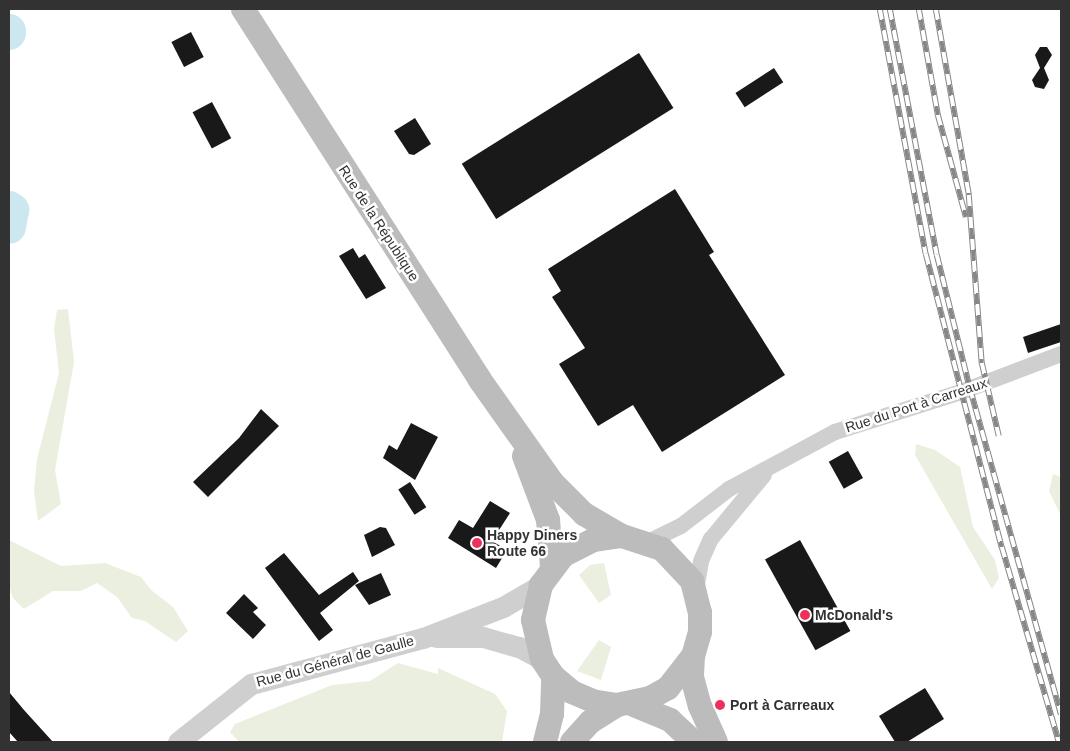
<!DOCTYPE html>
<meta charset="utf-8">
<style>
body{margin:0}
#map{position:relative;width:1070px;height:751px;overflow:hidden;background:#fff;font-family:Helvetica,sans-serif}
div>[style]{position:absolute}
.green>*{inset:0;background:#ebefe0}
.river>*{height:34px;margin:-17px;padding:0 17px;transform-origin:17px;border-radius:17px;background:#cce7ef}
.building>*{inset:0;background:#191919;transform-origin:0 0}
.minor>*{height:16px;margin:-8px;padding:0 8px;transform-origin:8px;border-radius:8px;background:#cfcfcf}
.tertiary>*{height:21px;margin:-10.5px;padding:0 10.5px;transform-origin:10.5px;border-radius:10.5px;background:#cfcfcf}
.secondary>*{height:24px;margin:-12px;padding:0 12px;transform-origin:12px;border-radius:12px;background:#bcbcbc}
.rail>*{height:5.5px;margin-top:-2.75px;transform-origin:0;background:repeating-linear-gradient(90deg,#fff 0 11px,#878787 0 22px);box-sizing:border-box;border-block:1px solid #878787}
.dots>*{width:14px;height:14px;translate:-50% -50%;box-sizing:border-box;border:2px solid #fff;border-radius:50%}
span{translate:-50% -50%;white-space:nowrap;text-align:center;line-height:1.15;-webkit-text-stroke:5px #fff;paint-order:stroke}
.street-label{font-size:14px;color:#323232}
.poi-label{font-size:14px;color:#323232;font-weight:700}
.left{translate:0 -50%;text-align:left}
.frame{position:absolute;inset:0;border:10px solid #323232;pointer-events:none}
</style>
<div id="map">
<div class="green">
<i style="clip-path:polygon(68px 309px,74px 362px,55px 470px,61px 504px,38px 521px,34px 491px,37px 459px,59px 373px,54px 329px,57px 310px)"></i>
<i style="clip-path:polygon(916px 444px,935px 450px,960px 467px,973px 527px,995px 560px,999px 578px,992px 589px,915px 455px)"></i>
<i style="clip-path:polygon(1053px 474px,1061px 477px,1061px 516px,1049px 491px)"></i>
<i style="clip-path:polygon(9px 540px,61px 566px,105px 563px,141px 577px,151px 590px,173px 607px,188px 631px,176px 642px,145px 621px,132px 618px,117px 597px,97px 583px,81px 591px,53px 591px,24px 609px,13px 598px,9px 586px)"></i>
<i style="clip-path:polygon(604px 563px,611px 595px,599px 603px,579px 575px,590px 565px)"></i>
<i style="clip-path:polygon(599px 640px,611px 647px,601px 680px,577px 671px)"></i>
<i style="clip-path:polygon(398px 663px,438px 674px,438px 668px,495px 694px,507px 711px,502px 742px,239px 742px,230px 732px,235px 724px,332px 685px,370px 681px)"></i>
</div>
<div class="river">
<i style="left:9px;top:31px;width:2px;rotate:90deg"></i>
<i style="left:9px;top:208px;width:4px;rotate:34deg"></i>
<i style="left:12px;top:210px;width:17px;rotate:100deg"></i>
</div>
<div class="building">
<i style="left:191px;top:32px;width:28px;height:22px;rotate:63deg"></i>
<i style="clip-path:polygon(1040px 47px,1047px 47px,1052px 55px,1044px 68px,1049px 80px,1044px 89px,1035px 87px,1032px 80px,1040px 68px,1035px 55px)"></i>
<i style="left:639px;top:53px;width:65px;height:209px;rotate:58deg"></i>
<i style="left:774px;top:68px;width:17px;height:46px;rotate:57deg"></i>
<i style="left:212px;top:102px;width:41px;height:22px;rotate:62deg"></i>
<i style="clip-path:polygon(415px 118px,431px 144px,414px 155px,409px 154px,394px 131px)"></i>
<i style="clip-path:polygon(675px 189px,714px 252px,709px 255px,785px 375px,662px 452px,633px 405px,598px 426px,559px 364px,585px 348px,552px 297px,561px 291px,548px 269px)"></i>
<i style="clip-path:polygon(353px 248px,359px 258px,365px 254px,386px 288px,366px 299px,339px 256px)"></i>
<i style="clip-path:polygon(1061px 324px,1061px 342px,1028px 353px,1023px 337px)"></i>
<i style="clip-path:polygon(261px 409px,279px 426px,208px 497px,193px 482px,239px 438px)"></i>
<i style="clip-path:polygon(411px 423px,438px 437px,415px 480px,383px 458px,389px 445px,397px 450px)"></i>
<i style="left:848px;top:451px;width:31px;height:22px;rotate:61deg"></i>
<i style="left:410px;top:482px;width:30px;height:14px;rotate:57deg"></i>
<i style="clip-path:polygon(490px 501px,510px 513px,492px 541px,507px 550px,496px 568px,448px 538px,459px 520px,473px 528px)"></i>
<i style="clip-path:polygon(380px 527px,386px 528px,395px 545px,372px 557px,364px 535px)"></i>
<i style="left:800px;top:540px;width:104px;height:40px;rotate:61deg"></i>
<i style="clip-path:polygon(284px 553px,319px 595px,353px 572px,359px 581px,320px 613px,333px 630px,319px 641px,265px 568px)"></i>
<i style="clip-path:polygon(381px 573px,391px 595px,369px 605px,355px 585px)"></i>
<i style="clip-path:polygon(244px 594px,258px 608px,253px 612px,266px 625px,253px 639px,226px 613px)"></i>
<i style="clip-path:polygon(925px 688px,944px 719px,907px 742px,895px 742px,879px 716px)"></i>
<i style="clip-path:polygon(9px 692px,24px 710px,53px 742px,18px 742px,9px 732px)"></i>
</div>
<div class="minor">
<i style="left:648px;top:542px;width:37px;rotate:-26deg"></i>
<i style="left:681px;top:526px;width:61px;rotate:-37.6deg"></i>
<i style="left:729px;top:489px;width:120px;rotate:-28.3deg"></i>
<i style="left:835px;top:432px;width:132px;rotate:-17.6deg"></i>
<i style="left:961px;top:392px;width:107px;rotate:-20.8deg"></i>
<i style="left:696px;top:590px;width:29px;rotate:-80deg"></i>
<i style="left:701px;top:561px;width:24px;rotate:-66deg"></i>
<i style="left:711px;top:539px;width:83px;rotate:-50.4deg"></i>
</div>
<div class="tertiary">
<i style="left:436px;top:637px;width:47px"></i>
<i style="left:483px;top:637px;width:37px;rotate:16deg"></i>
<i style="left:519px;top:647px;width:26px;rotate:28deg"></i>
<i style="left:178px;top:742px;width:93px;rotate:-38.5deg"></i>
<i style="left:251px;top:684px;width:178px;rotate:-15deg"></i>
<i style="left:423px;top:638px;width:86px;rotate:-21.2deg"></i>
<i style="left:503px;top:607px;width:44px;rotate:-30.1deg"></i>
</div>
<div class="secondary">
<i style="left:243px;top:9px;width:440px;rotate:57.4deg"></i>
<i style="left:480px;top:380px;width:126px;rotate:54.7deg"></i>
<i style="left:553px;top:483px;width:44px;rotate:45deg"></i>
<i style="left:584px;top:514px;width:44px;rotate:30.1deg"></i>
<i style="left:622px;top:536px;width:42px;rotate:18deg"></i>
<i style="left:662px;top:549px;width:44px;rotate:46.8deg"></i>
<i style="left:692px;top:581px;width:32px;rotate:76deg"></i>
<i style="left:700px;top:612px;width:20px;rotate:90deg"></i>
<i style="left:700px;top:632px;width:25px;rotate:106deg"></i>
<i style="left:693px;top:656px;width:41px;rotate:128deg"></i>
<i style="left:668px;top:688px;width:21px;rotate:151deg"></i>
<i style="left:650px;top:698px;width:34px;rotate:168deg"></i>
<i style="left:617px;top:705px;width:24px;rotate:-171deg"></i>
<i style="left:593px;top:701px;width:23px;rotate:-157deg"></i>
<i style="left:572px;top:692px;width:25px;rotate:-140deg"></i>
<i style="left:553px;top:676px;width:20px;rotate:-123deg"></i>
<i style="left:542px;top:659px;width:40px;rotate:-103deg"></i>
<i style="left:533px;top:620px;width:36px;rotate:-77deg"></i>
<i style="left:541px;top:585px;width:38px;rotate:-53deg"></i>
<i style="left:564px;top:555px;width:33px;rotate:-27deg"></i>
<i style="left:593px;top:540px;width:29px;rotate:-8deg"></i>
<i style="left:524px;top:456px;width:68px;rotate:69.4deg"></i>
<i style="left:548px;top:520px;width:47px;rotate:85.1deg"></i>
<i style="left:693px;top:656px;width:21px;rotate:93deg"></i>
<i style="left:692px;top:677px;width:30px;rotate:75deg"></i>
<i style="left:700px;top:706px;width:39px;rotate:66deg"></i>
<i style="left:631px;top:704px;width:42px;rotate:22.3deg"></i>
<i style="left:670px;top:720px;width:33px;rotate:43deg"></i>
<i style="left:545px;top:742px;width:29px;rotate:-76deg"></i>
<i style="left:552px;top:714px;width:38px;rotate:-88deg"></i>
<i style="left:572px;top:742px;width:27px;rotate:-48deg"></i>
<i style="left:590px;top:722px;width:32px;rotate:-32deg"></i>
</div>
<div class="rail">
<i style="left:880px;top:9px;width:249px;rotate:79.4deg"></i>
<i style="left:926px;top:254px;width:303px;rotate:75.5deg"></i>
<i style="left:1002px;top:547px;width:203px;rotate:73.7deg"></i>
<i style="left:890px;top:9px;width:250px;rotate:79.2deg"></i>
<i style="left:937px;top:255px;width:137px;rotate:76.1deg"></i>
<i style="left:970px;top:388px;width:339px;rotate:74.4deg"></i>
<i style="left:919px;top:9px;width:108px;rotate:79.8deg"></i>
<i style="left:938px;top:115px;width:106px;rotate:74.6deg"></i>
<i style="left:936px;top:9px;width:189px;rotate:79.9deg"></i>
<i style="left:969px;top:195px;width:169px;rotate:85.6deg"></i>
<i style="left:982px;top:363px;width:75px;rotate:76.9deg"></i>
</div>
<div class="dots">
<i style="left:477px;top:543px;background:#ec315d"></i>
<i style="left:805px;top:615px;background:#ec315d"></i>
<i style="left:720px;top:705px;background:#ec315d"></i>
</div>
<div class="street-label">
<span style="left:379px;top:223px;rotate:57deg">Rue de la République</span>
<span style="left:916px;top:405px;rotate:-18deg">Rue du Port à Carreaux</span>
<span style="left:335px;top:661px;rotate:-15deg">Rue du Général de Gaulle</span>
</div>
<div class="poi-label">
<span class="left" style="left:487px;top:543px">Happy Diners<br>Route 66</span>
<span class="left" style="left:815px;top:615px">McDonald's</span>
<span class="left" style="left:730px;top:705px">Port à Carreaux</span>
</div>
<div class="frame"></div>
</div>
